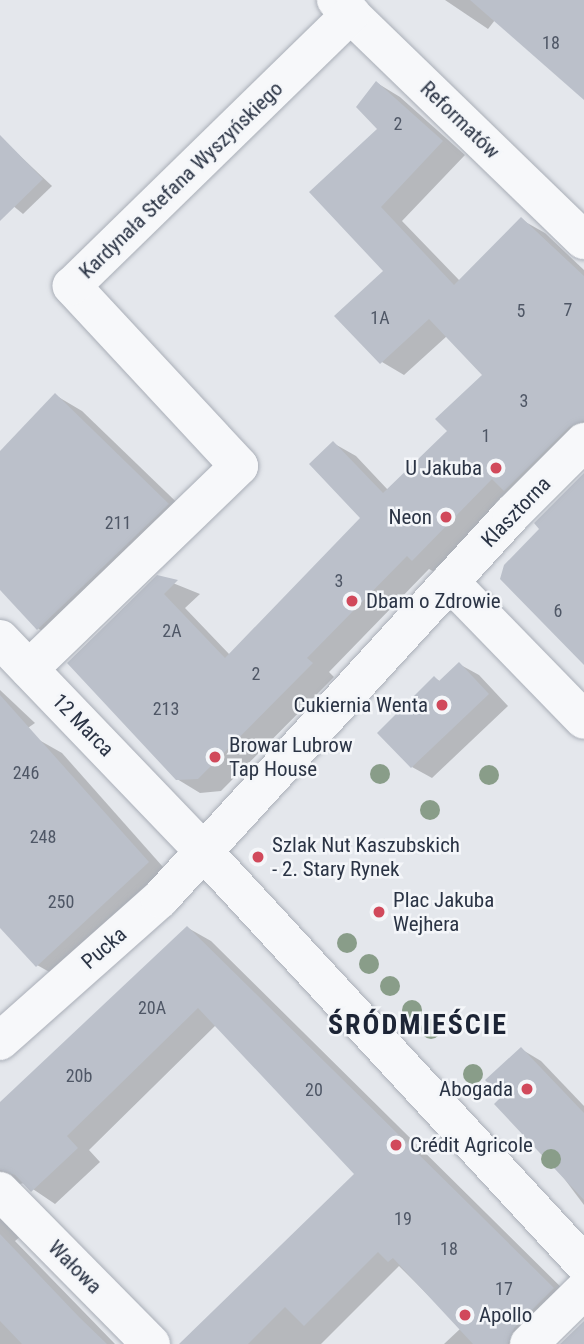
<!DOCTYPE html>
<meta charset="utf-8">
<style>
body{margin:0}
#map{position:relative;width:584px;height:1344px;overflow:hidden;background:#e4e7ec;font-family:"Roboto Condensed",sans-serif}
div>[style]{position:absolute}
.shadow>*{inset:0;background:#0003}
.building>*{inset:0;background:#bbc0ca}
.roads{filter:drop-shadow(0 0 2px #a9aeb7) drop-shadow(0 0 2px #a9aeb7)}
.minor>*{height:38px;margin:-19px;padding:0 19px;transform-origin:19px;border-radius:19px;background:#f7f8fa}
.trees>*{width:20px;height:20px;margin:-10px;border-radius:50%;background:#899d89}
.dots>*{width:19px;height:19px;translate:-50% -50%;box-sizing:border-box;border:4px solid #f4f6f9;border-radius:50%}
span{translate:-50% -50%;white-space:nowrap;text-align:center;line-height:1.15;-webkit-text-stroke:5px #f4f6f9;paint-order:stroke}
.number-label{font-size:18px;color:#4f5766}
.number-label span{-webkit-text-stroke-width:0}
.street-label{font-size:21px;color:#2b3445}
.poi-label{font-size:21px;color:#2b3445}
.right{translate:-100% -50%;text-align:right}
.left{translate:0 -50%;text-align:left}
.district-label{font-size:28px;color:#1d2536;font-weight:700;letter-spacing:2px}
</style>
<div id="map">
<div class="shadow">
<i style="clip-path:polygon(445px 0,584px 0,584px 97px,495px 20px,488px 29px)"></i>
<i style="clip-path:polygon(377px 83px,400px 97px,465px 155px,402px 221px,460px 281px,522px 220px,545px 233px,584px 270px,584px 447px,436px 573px,429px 569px,329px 672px,334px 677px,221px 791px,200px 793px,177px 779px,158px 577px,200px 594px,185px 608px,230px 655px,363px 518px,333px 443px,356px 456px,388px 490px,449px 431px,484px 375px,447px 336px,404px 375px,382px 362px,386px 271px,312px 192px,379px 129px)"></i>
<i style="clip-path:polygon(2px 139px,52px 186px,23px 214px,0 195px)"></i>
<i style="clip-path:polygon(55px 395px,82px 411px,195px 520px,66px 645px,39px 629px,0 588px,0 453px)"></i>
<i style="clip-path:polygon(459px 664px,479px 675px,508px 706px,432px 778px,412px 767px,435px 678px,441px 682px)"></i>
<i style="clip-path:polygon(0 690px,35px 723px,0 747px)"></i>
<i style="clip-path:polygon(39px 740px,62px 753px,171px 876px,60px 978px,37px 965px,0 925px,0 780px)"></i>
<i style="clip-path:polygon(188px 928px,211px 941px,576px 1302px,537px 1344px,444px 1344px,461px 1328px,399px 1266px,321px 1344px,185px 1344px,356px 1174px,216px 1025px,89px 1150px,100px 1162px,55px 1204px,24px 1183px,8px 1187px,21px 1236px,15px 1241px,115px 1344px,0 1344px,0 1106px)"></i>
<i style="clip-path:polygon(521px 1049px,541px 1061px,584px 1106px,584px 1205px,503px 1097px)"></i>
</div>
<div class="building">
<i style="clip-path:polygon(470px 0,584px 0,584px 100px)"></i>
<i style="clip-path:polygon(376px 81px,443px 141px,381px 207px,454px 285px,521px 217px,584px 276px,584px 421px,569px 427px,504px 491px,492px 479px,412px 561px,407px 556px,307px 658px,313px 663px,198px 779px,176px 780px,67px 663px,157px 575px,178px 580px,164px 594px,225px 658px,360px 518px,309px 464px,333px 441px,383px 493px,447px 431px,435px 419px,482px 375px,429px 319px,380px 364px,334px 316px,383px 271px,309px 192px,377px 129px,356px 107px)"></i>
<i style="clip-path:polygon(0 135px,43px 179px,0 221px)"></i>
<i style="clip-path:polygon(55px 393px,169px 504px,37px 630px,0 590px,0 451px)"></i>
<i style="clip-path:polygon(584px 473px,584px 665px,500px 579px,504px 565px,539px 529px,534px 523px)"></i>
<i style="clip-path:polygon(459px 662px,489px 694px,411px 768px,377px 733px,434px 676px,439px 681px)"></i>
<i style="clip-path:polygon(0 695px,149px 862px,36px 967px,0 928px)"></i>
<i style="clip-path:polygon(187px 926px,554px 1288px,514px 1328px,508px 1344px,473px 1344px,393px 1258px,388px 1262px,378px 1252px,304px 1326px,285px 1307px,248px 1344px,179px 1344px,354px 1174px,198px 1008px,67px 1136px,78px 1148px,31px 1192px,15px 1175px,0 1170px,0 1102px)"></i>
<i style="clip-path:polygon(521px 1047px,584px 1113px,584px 1200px,494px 1104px,501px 1097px,485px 1080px)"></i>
<i style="clip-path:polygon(0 1234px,79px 1317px,107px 1344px,22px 1344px,0 1321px)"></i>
<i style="clip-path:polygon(584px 1321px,584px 1344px,560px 1344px)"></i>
</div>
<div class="roads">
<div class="minor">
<i style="left:336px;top:0;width:345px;rotate:44.1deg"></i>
<i style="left:450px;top:582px;width:192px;rotate:45.8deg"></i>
<i style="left:0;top:639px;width:295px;rotate:46.2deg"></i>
<i style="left:204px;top:852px;width:560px;rotate:47.31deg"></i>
<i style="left:29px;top:669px;width:292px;rotate:-44deg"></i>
<i style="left:239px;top:466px;width:246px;rotate:-132.9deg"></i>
<i style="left:72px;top:286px;width:390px;rotate:-44.3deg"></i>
<i style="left:0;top:1041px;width:214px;rotate:-41.6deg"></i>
<i style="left:160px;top:899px;width:522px;rotate:-47.56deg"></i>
<i style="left:512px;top:514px;width:102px;rotate:-45deg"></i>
<i style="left:0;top:1191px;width:215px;rotate:45.4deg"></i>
<i style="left:529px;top:1344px;width:77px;rotate:-44.5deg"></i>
</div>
</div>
<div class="trees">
<i style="left:380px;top:774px"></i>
<i style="left:489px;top:775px"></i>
<i style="left:430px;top:810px"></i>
<i style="left:347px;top:943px"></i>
<i style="left:369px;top:964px"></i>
<i style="left:390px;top:986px"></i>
<i style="left:412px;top:1010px"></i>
<i style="left:431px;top:1029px"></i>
<i style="left:473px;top:1074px"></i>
<i style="left:551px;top:1159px"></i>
</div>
<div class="dots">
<i style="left:496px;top:468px;background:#d1495b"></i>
<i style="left:446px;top:517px;background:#d1495b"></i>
<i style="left:352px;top:601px;background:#d1495b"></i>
<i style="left:442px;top:705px;background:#d1495b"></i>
<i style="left:215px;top:757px;background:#d1495b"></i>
<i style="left:258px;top:857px;background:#d1495b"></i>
<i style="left:379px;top:912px;background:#d1495b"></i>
<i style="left:527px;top:1089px;background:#d1495b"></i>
<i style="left:396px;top:1145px;background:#d1495b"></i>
<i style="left:465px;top:1315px;background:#d1495b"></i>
</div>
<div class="number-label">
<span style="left:551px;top:43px">18</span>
<span style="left:398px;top:124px">2</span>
<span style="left:568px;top:310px">7</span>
<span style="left:521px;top:311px">5</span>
<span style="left:380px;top:318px">1A</span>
<span style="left:524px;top:401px">3</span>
<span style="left:486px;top:436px">1</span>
<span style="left:118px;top:523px">211</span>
<span style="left:339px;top:581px">3</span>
<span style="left:558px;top:611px">6</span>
<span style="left:172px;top:631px">2A</span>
<span style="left:256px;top:674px">2</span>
<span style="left:166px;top:709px">213</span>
<span style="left:26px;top:773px">246</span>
<span style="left:43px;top:837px">248</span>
<span style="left:61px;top:902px">250</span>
<span style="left:152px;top:1008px">20A</span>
<span style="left:79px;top:1076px">20b</span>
<span style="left:314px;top:1090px">20</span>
<span style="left:403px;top:1219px">19</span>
<span style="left:449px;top:1249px">18</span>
<span style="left:504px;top:1289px">17</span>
</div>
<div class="street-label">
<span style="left:460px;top:120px;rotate:44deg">Reformatów</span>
<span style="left:181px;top:180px;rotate:-44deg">Kardynała Stefana Wyszyńskiego</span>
<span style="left:516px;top:512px;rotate:-46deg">Klasztorna</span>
<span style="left:83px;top:725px;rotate:46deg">12 Marca</span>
<span style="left:104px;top:948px;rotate:-41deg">Pucka</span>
<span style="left:75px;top:1267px;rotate:45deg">Wałowa</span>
</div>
<div class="poi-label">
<span class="right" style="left:482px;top:468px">U Jakuba</span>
<span class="right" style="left:432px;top:517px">Neon</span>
<span class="left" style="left:366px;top:601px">Dbam o Zdrowie</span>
<span class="right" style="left:428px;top:705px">Cukiernia Wenta</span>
<span class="left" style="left:229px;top:757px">Browar Lubrow<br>Tap House</span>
<span class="left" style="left:272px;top:857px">Szlak Nut Kaszubskich<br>- 2. Stary Rynek</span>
<span class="left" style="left:393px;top:912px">Plac Jakuba<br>Wejhera</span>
<span class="right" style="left:513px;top:1089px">Abogada</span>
<span class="left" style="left:410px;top:1145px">Crédit Agricole</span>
<span class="left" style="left:479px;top:1315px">Apollo</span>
</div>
<div class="district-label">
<span style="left:418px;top:1025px">ŚRÓDMIEŚCIE</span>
</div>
</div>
